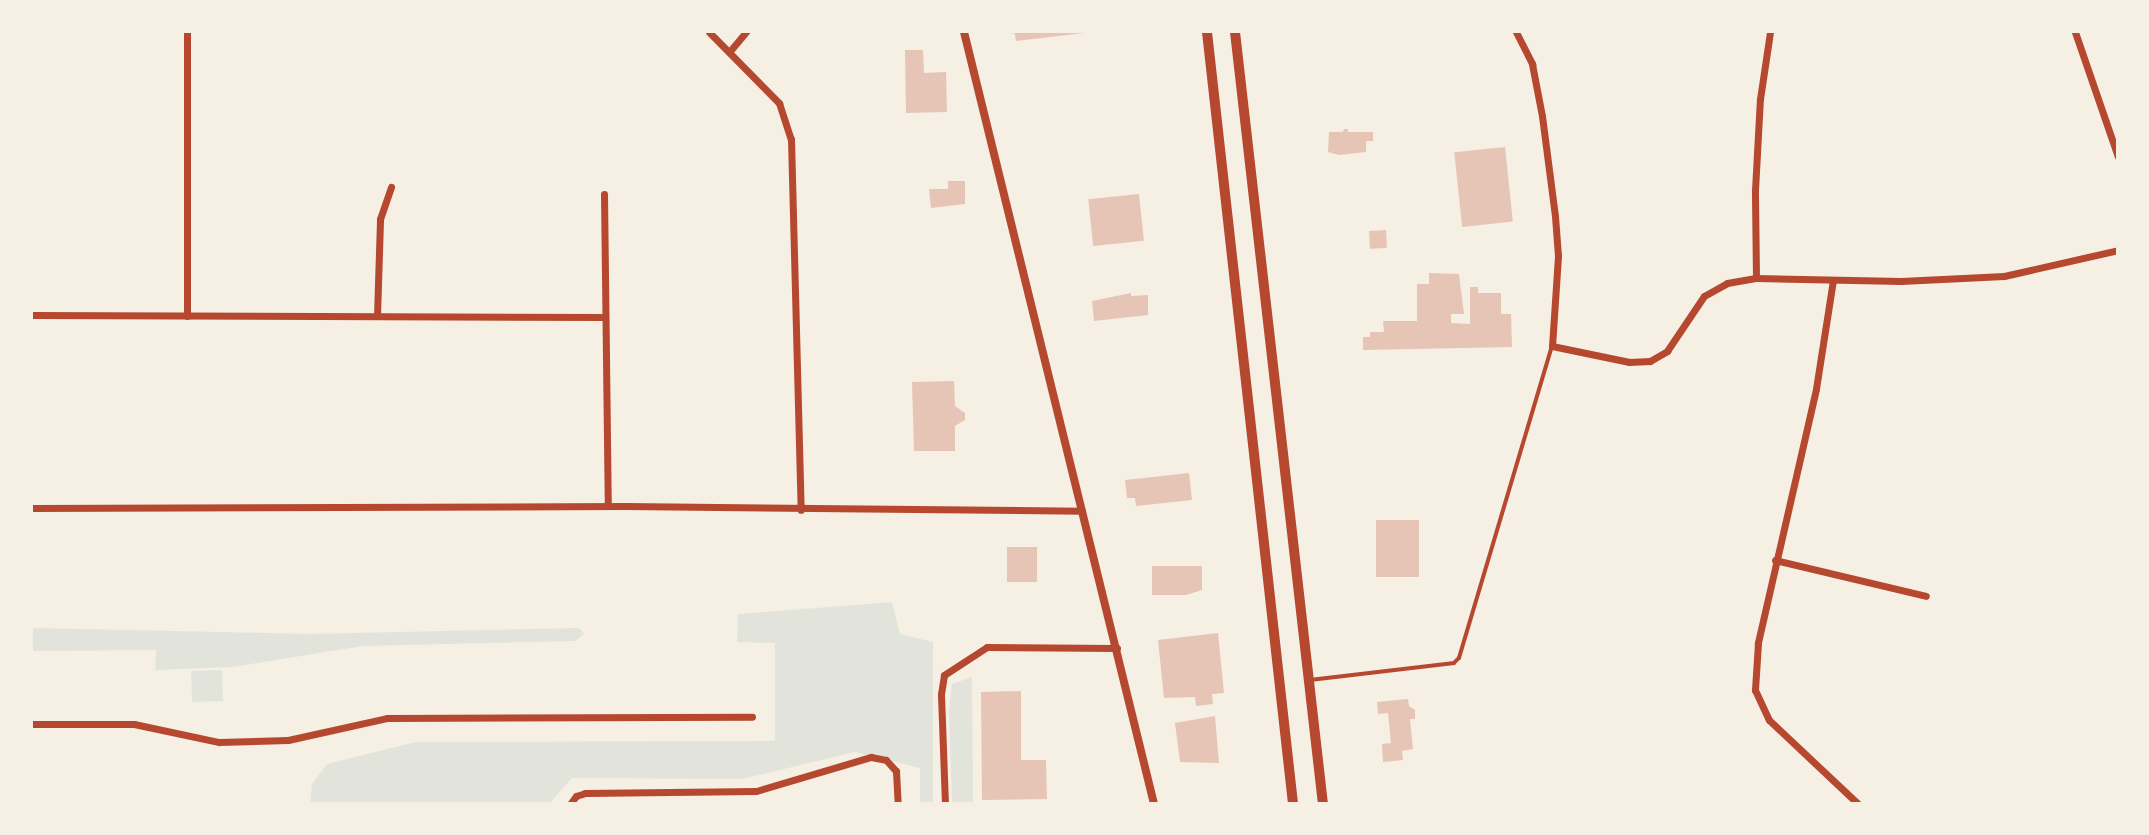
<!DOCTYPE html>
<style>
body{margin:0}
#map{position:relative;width:2149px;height:835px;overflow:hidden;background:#f6efe4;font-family:"IBM Plex Serif",serif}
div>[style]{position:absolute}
.green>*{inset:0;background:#e2e4dc;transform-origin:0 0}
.building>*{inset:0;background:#e6c5b7;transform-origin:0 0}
.service>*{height:3.5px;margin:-1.75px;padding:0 1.75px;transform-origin:1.75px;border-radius:1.75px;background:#b5482f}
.minor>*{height:7px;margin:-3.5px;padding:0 3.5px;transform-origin:3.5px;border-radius:3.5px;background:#b5482f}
.tertiary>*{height:8px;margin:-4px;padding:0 4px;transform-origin:4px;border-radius:4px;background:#b5482f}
.primary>*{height:10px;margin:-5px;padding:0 5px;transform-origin:5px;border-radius:5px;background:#b5482f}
span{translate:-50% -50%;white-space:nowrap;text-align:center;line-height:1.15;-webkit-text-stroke:5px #f6efe4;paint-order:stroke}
.frame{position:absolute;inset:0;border:33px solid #f6efe4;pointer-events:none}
</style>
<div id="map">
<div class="green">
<i style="clip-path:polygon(892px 602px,900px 634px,933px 642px,933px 803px,920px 803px,920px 768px,855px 752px,742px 779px,572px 778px,550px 803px,310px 804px,312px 784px,327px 764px,416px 742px,775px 741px,775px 643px,737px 642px,738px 614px)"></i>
<i style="clip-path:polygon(32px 628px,310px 634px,579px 628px,584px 634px,575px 641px,363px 646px,232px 667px,155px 670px,156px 650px,32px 651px)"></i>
<i style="left:222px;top:670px;width:31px;height:31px;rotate:88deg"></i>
<i style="clip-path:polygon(972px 677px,973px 803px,952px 803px,949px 710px,952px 684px)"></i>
</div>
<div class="building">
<i style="clip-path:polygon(1009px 32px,1084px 32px,1084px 33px,1016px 41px,1015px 34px)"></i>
<i style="clip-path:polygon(905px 50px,923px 50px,924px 73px,946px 72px,947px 112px,906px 113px)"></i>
<i style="clip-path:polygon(1344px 129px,1348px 129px,1348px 132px,1373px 132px,1373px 141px,1366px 141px,1366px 152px,1339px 155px,1328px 152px,1329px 132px,1343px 132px)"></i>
<i style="left:1505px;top:147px;width:75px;height:51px;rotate:84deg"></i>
<i style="clip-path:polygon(948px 181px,965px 181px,965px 204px,931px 208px,929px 189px,948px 189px)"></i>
<i style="left:1139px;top:194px;width:47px;height:51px;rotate:84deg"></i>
<i style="left:1386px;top:230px;width:18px;height:17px;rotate:87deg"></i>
<i style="clip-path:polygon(1429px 273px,1459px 274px,1464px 314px,1451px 314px,1451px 323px,1470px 324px,1470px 287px,1478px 287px,1478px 293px,1501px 293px,1501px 314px,1511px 314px,1512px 347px,1363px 350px,1363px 337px,1370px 337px,1370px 332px,1384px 332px,1383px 321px,1417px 321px,1417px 284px,1429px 284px)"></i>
<i style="clip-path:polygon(1131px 293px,1131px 296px,1148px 295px,1148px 315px,1094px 321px,1092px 301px)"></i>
<i style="clip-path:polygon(954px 381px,955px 406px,965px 413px,965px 420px,955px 426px,955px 451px,914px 451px,912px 382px)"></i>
<i style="clip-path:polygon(1189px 473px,1192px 500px,1136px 506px,1135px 498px,1127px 498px,1125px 480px)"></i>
<i style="left:1376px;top:520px;width:43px;height:57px"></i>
<i style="left:1037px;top:547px;width:35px;height:30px;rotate:90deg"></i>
<i style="clip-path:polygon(1152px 566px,1202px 566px,1202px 590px,1186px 595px,1152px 595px)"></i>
<i style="clip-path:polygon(1218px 633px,1224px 693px,1212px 694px,1213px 704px,1196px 706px,1195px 697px,1164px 698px,1158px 640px)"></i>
<i style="clip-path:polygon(1021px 691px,1021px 760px,1046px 760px,1047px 799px,982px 800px,981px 692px)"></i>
<i style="clip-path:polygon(1408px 699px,1409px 706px,1415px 710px,1415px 719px,1410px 719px,1413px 749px,1402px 751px,1403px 760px,1383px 762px,1382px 744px,1391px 743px,1388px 713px,1378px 714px,1377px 702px)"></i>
<i style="clip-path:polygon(1215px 716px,1219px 763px,1180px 762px,1175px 723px)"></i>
</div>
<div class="service">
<i style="left:1310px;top:680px;width:145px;rotate:-6.7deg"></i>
<i style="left:1454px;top:663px;width:7px;rotate:-45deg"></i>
<i style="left:1459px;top:658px;width:326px;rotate:-73.4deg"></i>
</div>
<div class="minor">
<i style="left:709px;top:32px;width:100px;rotate:45.4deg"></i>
<i style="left:779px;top:103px;width:38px;rotate:72deg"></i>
<i style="left:791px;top:139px;width:371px;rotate:88.5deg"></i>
<i style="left:1516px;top:32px;width:36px;rotate:63deg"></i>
<i style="left:1532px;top:64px;width:53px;rotate:79.1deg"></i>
<i style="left:1542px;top:116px;width:101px;rotate:82.6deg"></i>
<i style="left:1555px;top:216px;width:40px;rotate:85.7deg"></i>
<i style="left:1558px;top:256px;width:90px;rotate:93.8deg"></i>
<i style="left:1552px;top:346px;width:79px;rotate:11.7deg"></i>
<i style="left:1629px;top:362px;width:21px;rotate:-3deg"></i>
<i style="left:1650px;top:361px;width:20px;rotate:-30deg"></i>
<i style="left:1667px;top:351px;width:66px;rotate:-56.1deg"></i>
<i style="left:1704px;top:296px;width:26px;rotate:-29deg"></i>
<i style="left:1727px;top:283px;width:29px;rotate:-10deg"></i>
<i style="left:1756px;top:278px;width:145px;rotate:1.2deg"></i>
<i style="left:1901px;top:281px;width:103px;rotate:-2.8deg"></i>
<i style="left:2004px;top:276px;width:117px;rotate:-12.8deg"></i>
<i style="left:2075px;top:32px;width:132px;rotate:71deg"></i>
<i style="left:730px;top:51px;width:25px;rotate:-50deg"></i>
<i style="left:604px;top:194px;width:312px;rotate:89.3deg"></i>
<i style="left:1756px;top:278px;width:88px;rotate:-90.7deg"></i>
<i style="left:1755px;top:190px;width:91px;rotate:-86.9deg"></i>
<i style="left:1760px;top:99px;width:68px;rotate:-81.5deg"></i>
<i style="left:1833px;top:280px;width:110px;rotate:98.9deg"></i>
<i style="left:1816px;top:389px;width:261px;rotate:102.9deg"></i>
<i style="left:1758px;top:643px;width:47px;rotate:93.7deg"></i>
<i style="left:1755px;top:690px;width:33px;rotate:65deg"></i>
<i style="left:1769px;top:720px;width:122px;rotate:43.3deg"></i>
<i style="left:32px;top:315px;width:573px;rotate:0.2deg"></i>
<i style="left:187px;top:316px;width:284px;rotate:-90deg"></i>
<i style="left:377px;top:316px;width:97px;rotate:-88.2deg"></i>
<i style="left:380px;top:219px;width:34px;rotate:-71deg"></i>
<i style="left:32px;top:508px;width:593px;rotate:-0.19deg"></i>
<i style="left:625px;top:506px;width:457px;rotate:0.6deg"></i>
<i style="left:1775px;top:560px;width:155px;rotate:13.4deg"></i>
<i style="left:32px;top:724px;width:102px"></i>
<i style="left:134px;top:724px;width:87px;rotate:12deg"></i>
<i style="left:219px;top:742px;width:69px;rotate:-1.7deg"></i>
<i style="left:288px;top:740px;width:101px;rotate:-12.5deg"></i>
<i style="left:387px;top:718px;width:365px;rotate:-0.2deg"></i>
<i style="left:570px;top:804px;width:10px;rotate:-53deg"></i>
<i style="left:576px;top:796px;width:9px;rotate:-18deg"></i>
<i style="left:585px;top:793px;width:171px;rotate:-0.7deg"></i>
<i style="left:756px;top:791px;width:120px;rotate:-16.5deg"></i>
<i style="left:871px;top:757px;width:15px;rotate:11deg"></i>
<i style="left:886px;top:760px;width:15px;rotate:48deg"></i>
<i style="left:896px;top:771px;width:33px;rotate:87deg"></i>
<i style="left:945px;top:804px;width:110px;rotate:-92.1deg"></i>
<i style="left:941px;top:694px;width:19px;rotate:-81deg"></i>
<i style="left:944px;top:675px;width:51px;rotate:-33.1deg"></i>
<i style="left:987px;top:647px;width:130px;rotate:0.4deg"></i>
</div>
<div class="tertiary">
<i style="left:964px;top:32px;width:795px;rotate:76.17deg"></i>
</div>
<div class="primary">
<i style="left:1207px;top:32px;width:777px;rotate:83.64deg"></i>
<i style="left:1235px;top:32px;width:777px;rotate:83.5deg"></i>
</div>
<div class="frame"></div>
</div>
